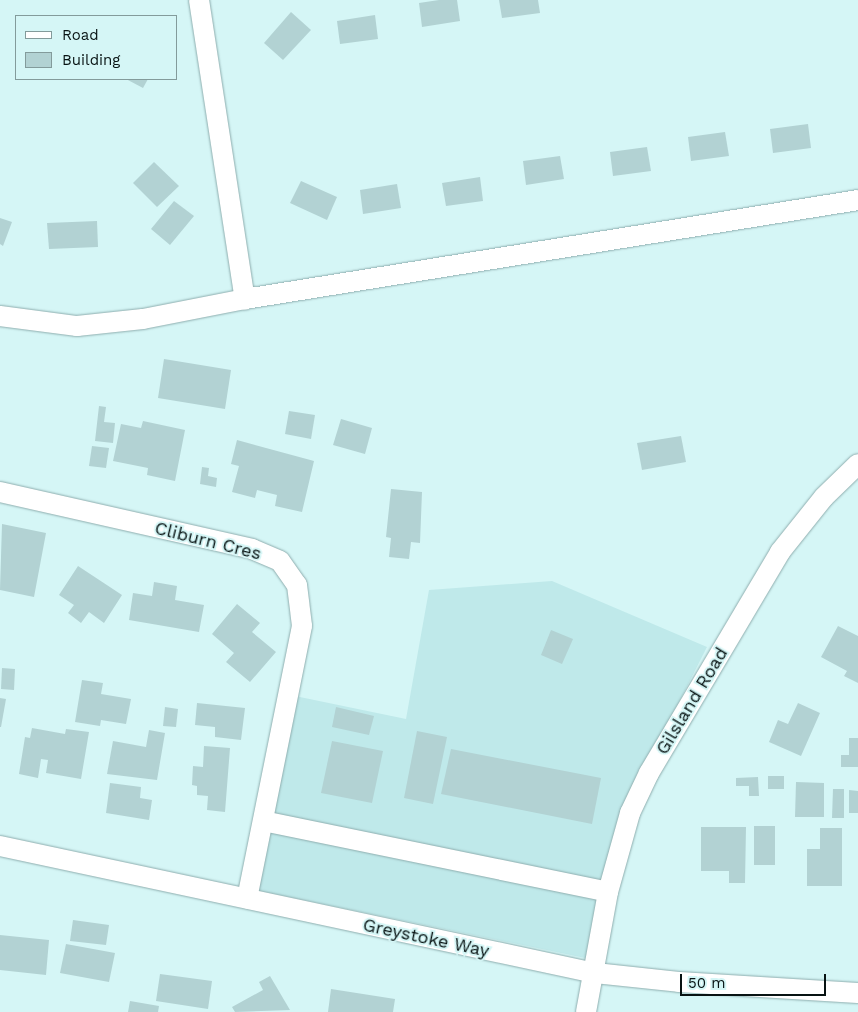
<!DOCTYPE html>
<html>
<head>
<meta charset="utf-8">
<style>
  body { margin:0 }
  #map { position:relative; width:858px; height:1012px; overflow:hidden; background:#d5f6f6; font-family:"Work Sans",sans-serif }
  div>[style] { position:absolute }
  [style*='--x'] { left:calc(var(--x)*1px); top:calc(var(--y)*1px); width:calc(var(--w)*1px); rotate:calc(var(--a)*1deg) }
  .built>* { inset:0; background:#bfe9ea }
  .building>* { inset:0; background:#b2d2d3 }
  .roads { filter:drop-shadow(0 0 1px #8eadae) drop-shadow(0 0 1px #8eadae) }
  .minor>* { height:20px; margin:-10px; padding:0 10px; transform-origin:10px; border-radius:10px; background:#fff }
  span { translate:-50% -50%; white-space:nowrap; text-align:center; line-height:1.15; -webkit-text-stroke:4px #d5f6f6; paint-order:stroke }
  .street-label { font-size:18px; color:#081313 }
  .legend { position:absolute; left:15px; top:15px; width:162px; height:65px; box-sizing:border-box; background:#d5f6f6; border:1px solid #839b9b; margin:0; padding:6px 9px; list-style:none; font-size:15px; color:#081313 }
  .legend li { display:flex; align-items:center; gap:10px; height:25px }
  .legend b { width:25px; border:1px solid #839b9b }
  .scale { position:absolute; left:680px; top:974px; width:146px; height:22px; box-sizing:border-box; border:2px solid #081313; border-top:0; padding-left:6px; font-size:15px; line-height:18px; white-space:nowrap; color:#081313; -webkit-text-stroke:4px #d5f6f6; paint-order:stroke }
</style>
</head>
<body>
<div id="map">
  <div class="built">
    <i style="clip-path:polygon(552px 581px,707px 647px,644px 771px,590px 959px,255px 890px,295px 696px,406px 719px,429px 590px)"></i>
  </div>
  <div class="building">
    <i style="clip-path:polygon(439px 0,457px 0,460px 21px,422px 27px,419px 3px)"></i>
    <i style="clip-path:polygon(499px 0,538px 0,540px 13px,502px 18px)"></i>
    <i style="clip-path:polygon(291px 12px,311px 30px,283px 60px,264px 43px)"></i>
    <i style="clip-path:polygon(375px 15px,378px 39px,340px 44px,337px 21px)"></i>
    <i style="clip-path:polygon(126px 79px,148px 79px,143px 88px)"></i>
    <i style="clip-path:polygon(808px 124px,811px 148px,773px 153px,770px 129px)"></i>
    <i style="clip-path:polygon(725px 132px,729px 156px,691px 161px,688px 137px)"></i>
    <i style="clip-path:polygon(647px 147px,651px 171px,613px 176px,610px 152px)"></i>
    <i style="clip-path:polygon(560px 156px,564px 179px,526px 185px,523px 161px)"></i>
    <i style="clip-path:polygon(154px 162px,179px 186px,157px 207px,133px 183px)"></i>
    <i style="clip-path:polygon(480px 177px,483px 201px,446px 206px,442px 183px)"></i>
    <i style="clip-path:polygon(301px 181px,337px 197px,327px 220px,290px 203px)"></i>
    <i style="clip-path:polygon(397px 184px,401px 208px,363px 214px,360px 190px)"></i>
    <i style="clip-path:polygon(174px 201px,194px 216px,170px 245px,151px 229px)"></i>
    <i style="clip-path:polygon(0 218px,12px 222px,3px 246px,0 244px)"></i>
    <i style="clip-path:polygon(97px 221px,98px 247px,49px 249px,47px 223px)"></i>
    <i style="clip-path:polygon(164px 359px,231px 370px,225px 409px,158px 398px)"></i>
    <i style="clip-path:polygon(99px 406px,106px 407px,104px 422px,115px 423px,113px 443px,95px 441px)"></i>
    <i style="clip-path:polygon(289px 411px,315px 415px,311px 439px,285px 434px)"></i>
    <i style="clip-path:polygon(341px 419px,372px 428px,365px 454px,333px 445px)"></i>
    <i style="clip-path:polygon(143px 421px,185px 430px,175px 481px,147px 475px,148px 468px,113px 461px,121px 424px,141px 428px)"></i>
    <i style="clip-path:polygon(681px 436px,686px 462px,642px 470px,637px 443px)"></i>
    <i style="clip-path:polygon(237px 440px,314px 461px,302px 512px,275px 506px,277px 495px,257px 490px,255px 498px,232px 492px,239px 466px,231px 464px)"></i>
    <i style="clip-path:polygon(92px 446px,109px 448px,106px 468px,89px 466px)"></i>
    <i style="clip-path:polygon(202px 467px,209px 468px,208px 476px,217px 478px,216px 487px,200px 484px)"></i>
    <i style="clip-path:polygon(391px 489px,422px 492px,420px 543px,411px 542px,409px 559px,389px 557px,391px 538px,386px 537px)"></i>
    <i style="clip-path:polygon(2px 524px,46px 533px,34px 597px,0 590px)"></i>
    <i style="clip-path:polygon(78px 566px,122px 595px,104px 623px,89px 612px,81px 623px,68px 613px,74px 605px,59px 595px)"></i>
    <i style="clip-path:polygon(154px 582px,177px 586px,175px 600px,204px 605px,199px 632px,129px 620px,133px 593px,152px 596px)"></i>
    <i style="clip-path:polygon(237px 604px,260px 623px,252px 632px,276px 652px,250px 682px,226px 662px,234px 653px,212px 634px)"></i>
    <i style="clip-path:polygon(838px 626px,858px 636px,858px 683px,844px 676px,847px 671px,821px 657px)"></i>
    <i style="clip-path:polygon(551px 630px,573px 639px,562px 664px,541px 655px)"></i>
    <i style="clip-path:polygon(2px 668px,15px 669px,14px 690px,1px 689px)"></i>
    <i style="clip-path:polygon(82px 680px,103px 683px,101px 694px,131px 699px,126px 724px,101px 720px,100px 726px,75px 722px)"></i>
    <i style="clip-path:polygon(0 698px,6px 699px,1px 727px,0 727px)"></i>
    <i style="clip-path:polygon(197px 703px,245px 708px,241px 740px,215px 737px,215px 727px,195px 725px)"></i>
    <i style="clip-path:polygon(798px 703px,820px 713px,801px 756px,769px 742px,778px 720px,788px 724px)"></i>
    <i style="clip-path:polygon(165px 707px,178px 709px,176px 727px,163px 726px)"></i>
    <i style="clip-path:polygon(336px 707px,374px 716px,369px 735px,332px 727px)"></i>
    <i style="clip-path:polygon(32px 728px,65px 734px,66px 729px,89px 732px,81px 779px,46px 773px,48px 760px,41px 759px,38px 778px,19px 774px,25px 737px,30px 738px)"></i>
    <i style="clip-path:polygon(149px 730px,165px 733px,157px 780px,107px 774px,113px 741px,146px 747px)"></i>
    <i style="clip-path:polygon(417px 731px,447px 737px,433px 804px,404px 798px)"></i>
    <i style="clip-path:polygon(849px 738px,858px 738px,858px 767px,841px 767px,841px 755px,849px 755px)"></i>
    <i style="clip-path:polygon(332px 741px,383px 751px,372px 803px,321px 793px)"></i>
    <i style="clip-path:polygon(204px 746px,230px 748px,225px 812px,207px 810px,208px 796px,197px 795px,197px 786px,192px 785px,193px 766px,203px 767px)"></i>
    <i style="clip-path:polygon(451px 749px,601px 778px,592px 824px,441px 794px)"></i>
    <i style="clip-path:polygon(768px 776px,784px 776px,784px 789px,768px 789px)"></i>
    <i style="clip-path:polygon(758px 777px,759px 796px,749px 796px,749px 786px,736px 786px,736px 778px)"></i>
    <i style="clip-path:polygon(796px 782px,824px 783px,824px 817px,795px 817px)"></i>
    <i style="clip-path:polygon(110px 783px,141px 787px,140px 798px,152px 800px,149px 820px,106px 813px)"></i>
    <i style="clip-path:polygon(833px 789px,844px 789px,844px 818px,832px 818px)"></i>
    <i style="clip-path:polygon(849px 790px,858px 791px,858px 813px,849px 813px)"></i>
    <i style="clip-path:polygon(754px 826px,775px 826px,775px 865px,754px 865px)"></i>
    <i style="clip-path:polygon(701px 827px,746px 827px,745px 883px,729px 883px,729px 871px,701px 871px)"></i>
    <i style="clip-path:polygon(820px 828px,842px 828px,842px 886px,807px 886px,807px 849px,820px 849px)"></i>
    <i style="clip-path:polygon(73px 920px,109px 925px,106px 945px,70px 941px)"></i>
    <i style="clip-path:polygon(0 935px,49px 940px,46px 975px,0 970px)"></i>
    <i style="clip-path:polygon(66px 944px,115px 953px,109px 982px,60px 973px)"></i>
    <i style="clip-path:polygon(160px 974px,212px 981px,208px 1009px,156px 1001px)"></i>
    <i style="clip-path:polygon(270px 976px,290px 1010px,235px 1012px,232px 1007px,263px 990px,259px 982px)"></i>
    <i style="clip-path:polygon(331px 989px,395px 999px,393px 1012px,328px 1012px)"></i>
    <i style="clip-path:polygon(130px 1001px,159px 1006px,158px 1012px,128px 1012px)"></i>
  </div>
  <div class="roads">
    <div class="minor">
      <i style="--x:199;--y:0;--w:303;--a:81.3"></i>
      <i style="--x:0;--y:316;--w:78;--a:7.4"></i>
      <i style="--x:77;--y:326;--w:66;--a:-6.1"></i>
      <i style="--x:143;--y:319;--w:104;--a:-11.1"></i>
      <i style="--x:245;--y:299;--w:621;--a:-9.17"></i>
      <i style="--x:0;--y:492;--w:258;--a:12.7"></i>
      <i style="--x:252;--y:549;--w:30;--a:23"></i>
      <i style="--x:280;--y:561;--w:29;--a:55"></i>
      <i style="--x:297;--y:585;--w:41;--a:83"></i>
      <i style="--x:302;--y:626;--w:278;--a:101.4"></i>
      <i style="--x:263;--y:821;--w:352;--a:11.6"></i>
      <i style="--x:0;--y:846;--w:608;--a:12.05"></i>
      <i style="--x:595;--y:973;--w:84;--a:6.1"></i>
      <i style="--x:679;--y:982;--w:179;--a:3.5"></i>
      <i style="--x:586;--y:1012;--w:122;--a:-79.6"></i>
      <i style="--x:608;--y:892;--w:82;--a:-74.4"></i>
      <i style="--x:630;--y:813;--w:44;--a:-64.6"></i>
      <i style="--x:649;--y:773;--w:257;--a:-59.3"></i>
      <i style="--x:780;--y:552;--w:70;--a:-51.3"></i>
      <i style="--x:824;--y:497;--w:47;--a:-44.1"></i>
    </div>
  </div>
  <div class="street-label">
    <span style="left:208px;top:541px;rotate:14deg">Cliburn Cres</span>
    <span style="left:692px;top:701px;rotate:-59deg">Gilsland Road</span>
    <span style="left:426px;top:938px;rotate:12deg">Greystoke Way</span>
  </div>
  <ul class="legend">
  <li><b style="height:6px;background:#fff"></b>Road</li>
  <li><b style="height:14px;background:#b2d2d3"></b>Building</li>
  </ul>
  <div class="scale">50 m</div>
</div>
</body>
</html>
